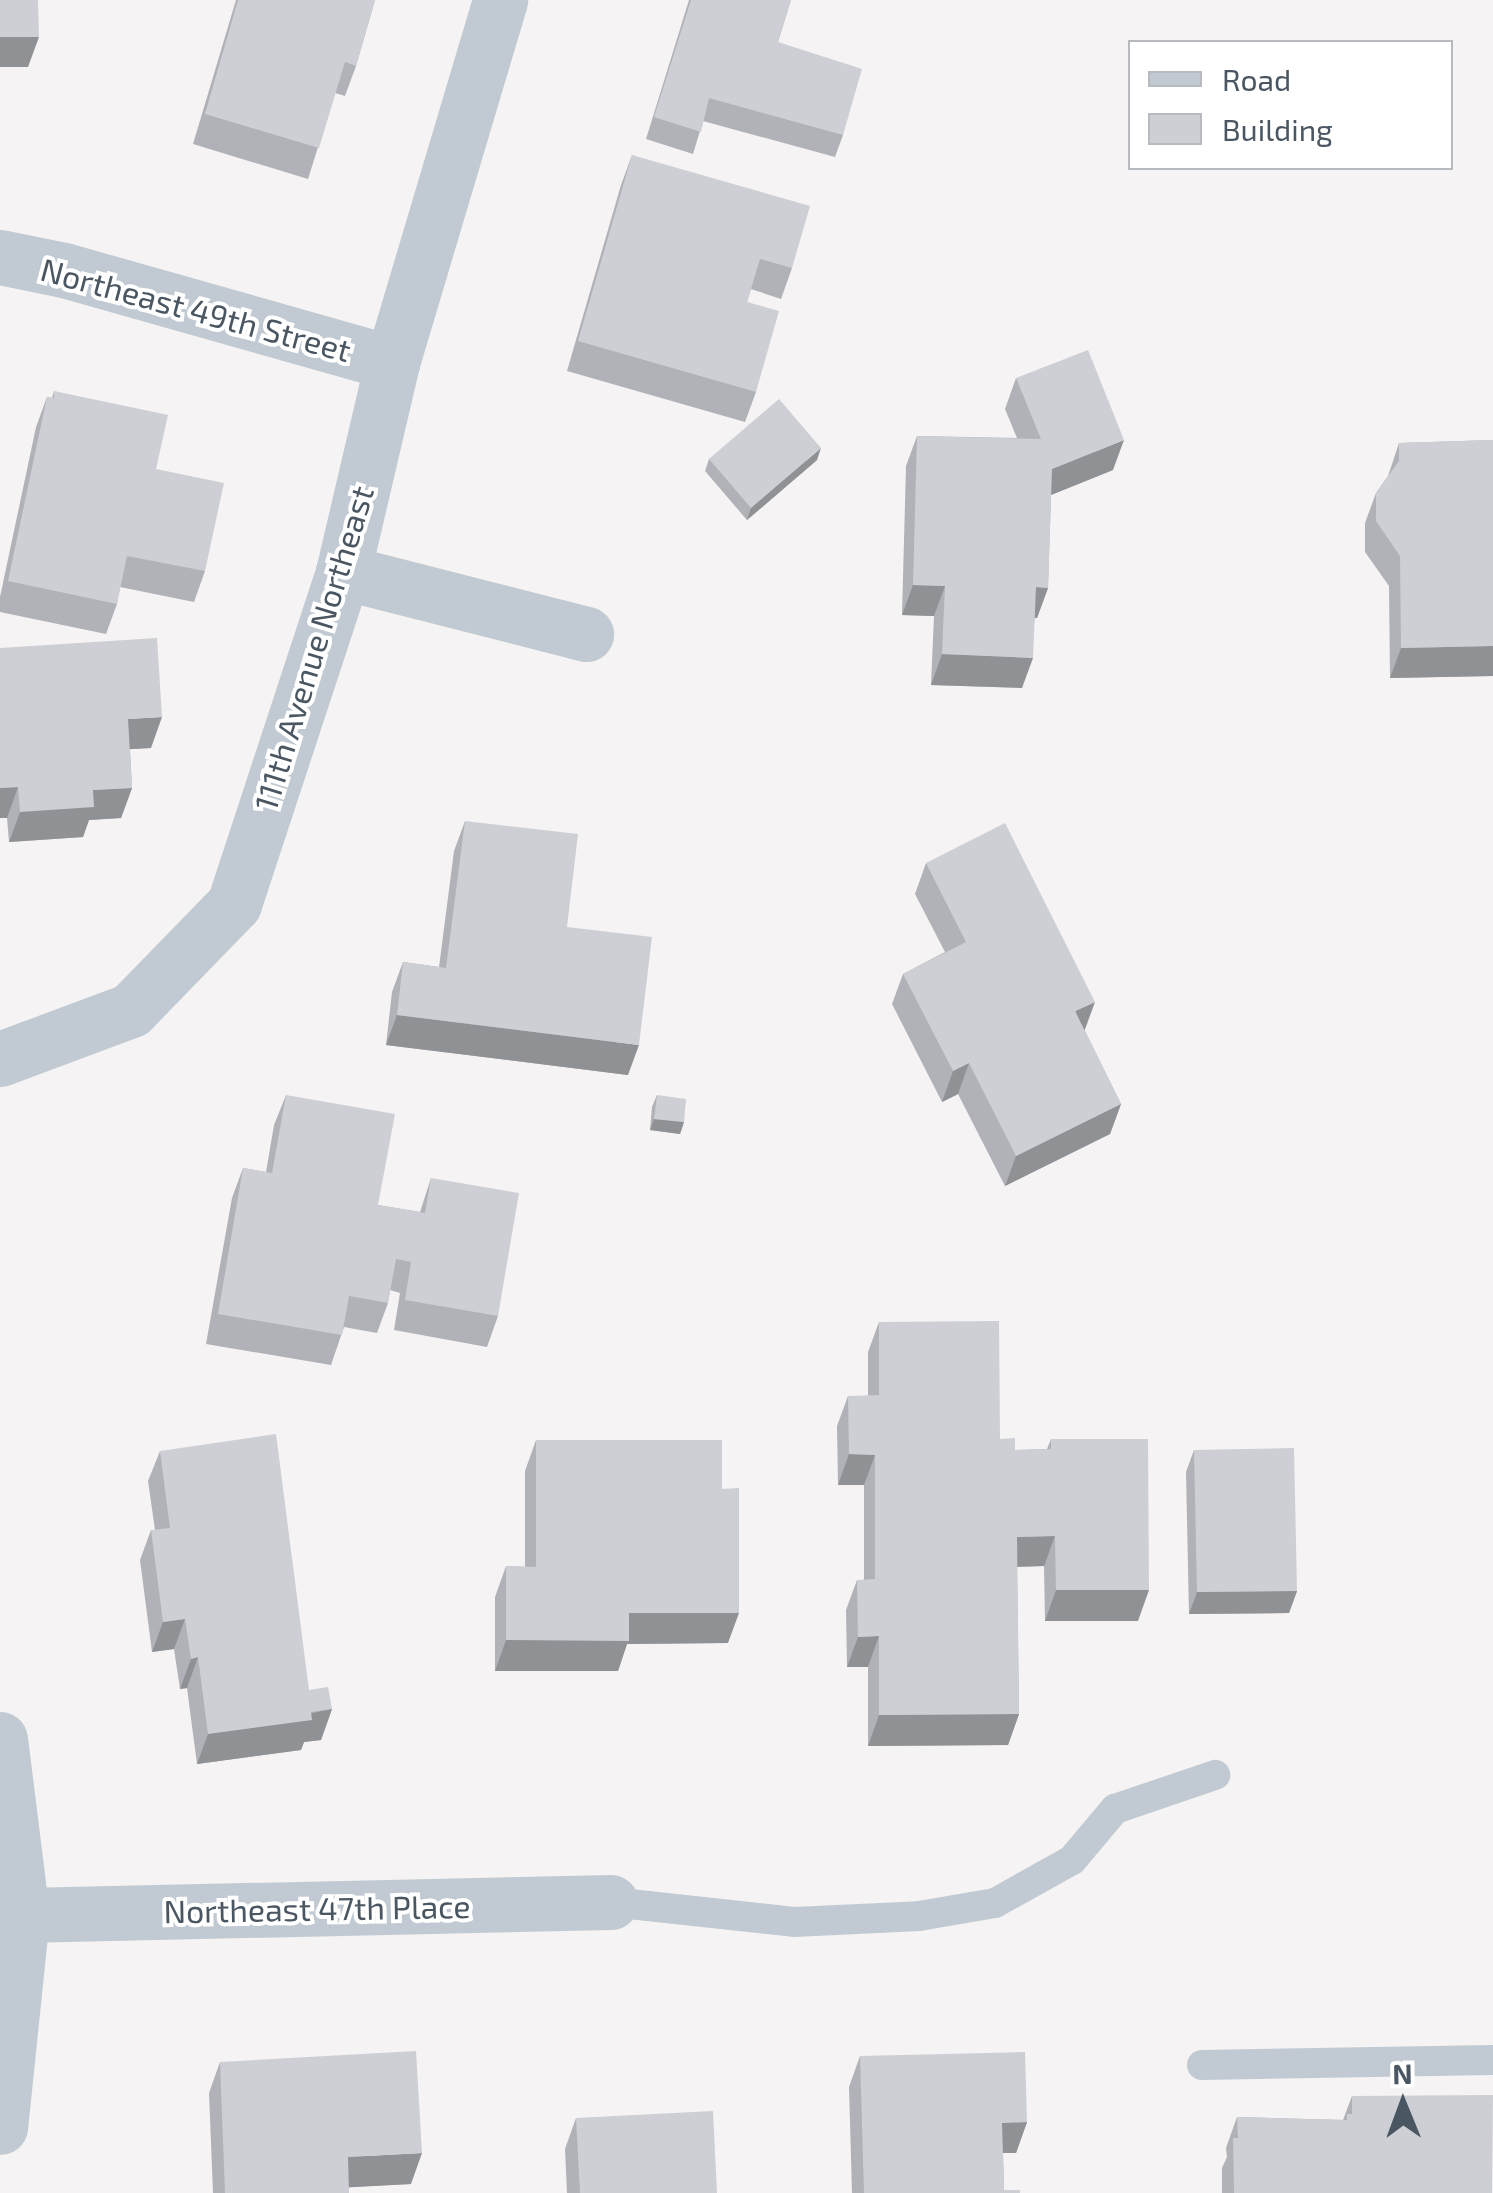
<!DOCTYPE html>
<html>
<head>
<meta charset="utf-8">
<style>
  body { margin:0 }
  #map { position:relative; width:1493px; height:2193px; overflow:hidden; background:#f5f3f3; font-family:"Exo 2",sans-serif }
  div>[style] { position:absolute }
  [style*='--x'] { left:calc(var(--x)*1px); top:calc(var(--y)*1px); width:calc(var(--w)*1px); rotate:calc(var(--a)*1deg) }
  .service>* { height:30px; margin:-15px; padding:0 15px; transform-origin:15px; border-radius:15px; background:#c1cad2 }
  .minor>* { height:55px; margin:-27.5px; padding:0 27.5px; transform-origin:27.5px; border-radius:27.5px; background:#c1cad2 }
  .wall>* { inset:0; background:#b0b2b7 }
  .shaded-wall>* { inset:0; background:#909195 }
  .building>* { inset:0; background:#cdcfd5 }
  span { translate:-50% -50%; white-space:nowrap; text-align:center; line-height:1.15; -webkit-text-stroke:8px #fff; paint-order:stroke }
  .street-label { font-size:32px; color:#4a5661 }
  .legend { position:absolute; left:1128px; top:40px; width:325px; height:130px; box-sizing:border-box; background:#fff; border:2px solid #b7bbc0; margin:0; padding:12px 18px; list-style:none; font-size:30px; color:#4a5661 }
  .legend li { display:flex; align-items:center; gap:20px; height:50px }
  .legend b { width:50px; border:2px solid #b7bbc0 }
  .north { position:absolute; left:1353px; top:2053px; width:100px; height:100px; -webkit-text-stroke:8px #fff; paint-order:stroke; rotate:359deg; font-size:28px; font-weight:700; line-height:40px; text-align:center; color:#4a5661 }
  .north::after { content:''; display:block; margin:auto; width:35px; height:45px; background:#4a5661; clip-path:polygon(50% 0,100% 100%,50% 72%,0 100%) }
</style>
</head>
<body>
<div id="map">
  <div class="service">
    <i style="--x:611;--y:1902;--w:184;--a:6.2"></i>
    <i style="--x:794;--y:1922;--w:125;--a:-2.7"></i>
    <i style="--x:919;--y:1916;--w:77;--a:-9.7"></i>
    <i style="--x:995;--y:1903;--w:88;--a:-29.2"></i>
    <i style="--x:1072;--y:1860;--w:67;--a:-49.9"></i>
    <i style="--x:1115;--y:1809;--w:106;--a:-18.8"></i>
    <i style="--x:1202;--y:2065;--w:291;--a:-1"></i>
  </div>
  <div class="minor">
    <i style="--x:0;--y:257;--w:65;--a:11.5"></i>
    <i style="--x:64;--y:270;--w:341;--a:15.8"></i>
    <i style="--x:343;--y:572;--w:251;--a:14.3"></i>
    <i style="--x:0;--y:1059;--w:140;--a:-20.5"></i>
    <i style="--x:131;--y:1010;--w:148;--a:-45.8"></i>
    <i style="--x:234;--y:904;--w:349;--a:-71.8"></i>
    <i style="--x:343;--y:572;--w:215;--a:-76.8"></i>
    <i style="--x:392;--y:363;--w:379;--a:-73.4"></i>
    <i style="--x:0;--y:1739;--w:177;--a:82.9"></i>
    <i style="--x:22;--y:1915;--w:213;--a:95.9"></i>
    <i style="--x:22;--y:1915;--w:589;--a:-1.26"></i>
  </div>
  <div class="wall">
    <i style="clip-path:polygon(236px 0,375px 0,356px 66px,345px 96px,335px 93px,308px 179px,193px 144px)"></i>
    <i style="clip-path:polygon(689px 0,791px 0,778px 42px,843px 135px,835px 157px,703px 121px,693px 154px,646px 139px)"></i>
    <i style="clip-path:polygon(632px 155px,792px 268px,781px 299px,751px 289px,747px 302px,756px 392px,745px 422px,567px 371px,621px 185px)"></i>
    <i style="clip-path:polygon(1016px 378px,1113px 470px,1051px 495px,1048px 588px,1037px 618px,1035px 618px,1022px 688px,931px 685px,934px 616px,902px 615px,906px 466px,917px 436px,1017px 438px,1005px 409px)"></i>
    <i style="clip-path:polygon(54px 391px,156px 469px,205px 571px,194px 602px,120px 587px,117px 604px,106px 634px,0 612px,0 597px,36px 427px,47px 397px,52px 398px)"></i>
    <i style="clip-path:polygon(1493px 440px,1493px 676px,1390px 678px,1389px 586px,1365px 552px,1365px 523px,1376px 493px,1388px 476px,1399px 443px)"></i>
    <i style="clip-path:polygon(709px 459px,817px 460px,747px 520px,705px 471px)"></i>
    <i style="clip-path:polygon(0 648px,151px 748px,130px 749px,132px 788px,121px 818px,89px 820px,83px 837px,9px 842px,7px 818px,0 818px)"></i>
    <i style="clip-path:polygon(465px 821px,567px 927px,628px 1075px,386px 1045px,392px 992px,403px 962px,439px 967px,454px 851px)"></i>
    <i style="clip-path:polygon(926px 863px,1085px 1031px,1121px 1104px,1110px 1134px,1005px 1186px,958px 1094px,942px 1102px,892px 1004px,903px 974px,945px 952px,915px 894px)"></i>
    <i style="clip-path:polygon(286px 1095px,378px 1205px,420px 1212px,431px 1178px,498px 1316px,487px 1347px,394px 1330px,400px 1293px,390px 1290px,388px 1303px,377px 1333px,344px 1327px,331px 1365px,206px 1344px,232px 1198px,243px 1168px,266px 1172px,274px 1125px)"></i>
    <i style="clip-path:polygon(657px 1095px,684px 1122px,680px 1134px,650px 1130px,652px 1107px)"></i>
    <i style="clip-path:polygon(879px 1322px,1000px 1439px,1015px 1450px,1047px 1449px,1051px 1439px,1138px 1621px,1045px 1621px,1044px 1566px,1017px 1567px,1019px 1714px,1008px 1745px,868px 1746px,868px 1667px,847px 1667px,846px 1610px,857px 1580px,864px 1580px,864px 1485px,838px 1485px,837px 1426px,848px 1396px,868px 1396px,868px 1352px)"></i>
    <i style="clip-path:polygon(536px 1440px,722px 1489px,728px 1643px,627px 1644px,618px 1671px,495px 1671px,495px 1597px,506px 1566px,525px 1567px,525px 1471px)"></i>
    <i style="clip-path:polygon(1194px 1450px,1297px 1591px,1289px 1613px,1189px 1614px,1186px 1472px)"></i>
    <i style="clip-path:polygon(160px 1451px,309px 1690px,332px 1709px,321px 1740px,304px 1742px,301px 1750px,197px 1764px,187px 1688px,180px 1689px,174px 1649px,152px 1652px,140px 1560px,151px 1530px,155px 1530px,148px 1481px)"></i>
    <i style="clip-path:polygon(860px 2056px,1027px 2122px,1016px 2153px,1003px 2153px,1004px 2190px,1020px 2193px,852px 2193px,849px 2087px)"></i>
    <i style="clip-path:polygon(220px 2062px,411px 2184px,349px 2187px,349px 2193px,213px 2193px,209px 2093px)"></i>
    <i style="clip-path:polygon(1352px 2096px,1492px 2193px,1222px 2193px,1222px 2168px,1227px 2157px,1226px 2148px,1237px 2117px,1343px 2120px)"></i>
    <i style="clip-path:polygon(576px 2118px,717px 2193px,567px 2193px,565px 2149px)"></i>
  </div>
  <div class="shaded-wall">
    <i style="clip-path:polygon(0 37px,39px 37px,28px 67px,0 67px)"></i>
    <i style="clip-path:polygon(1124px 440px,1113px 470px,1041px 499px,1052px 469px)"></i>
    <i style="clip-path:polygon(821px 448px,817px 460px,747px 520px,751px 508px)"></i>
    <i style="clip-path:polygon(913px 585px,945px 586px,934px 616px,902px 615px)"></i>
    <i style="clip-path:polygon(1036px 587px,1048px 588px,1037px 618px,1025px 617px)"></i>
    <i style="clip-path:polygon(1493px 646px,1493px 676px,1390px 678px,1401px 648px)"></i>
    <i style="clip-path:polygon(942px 654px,1033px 658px,1022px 688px,931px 685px)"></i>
    <i style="clip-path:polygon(162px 717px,151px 748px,116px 750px,128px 719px)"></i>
    <i style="clip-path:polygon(18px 787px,7px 818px,0 818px,0 788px)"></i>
    <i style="clip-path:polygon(132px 788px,121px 818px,89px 820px,83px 837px,9px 842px,20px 812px,93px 790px)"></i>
    <i style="clip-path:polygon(1095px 1002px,1084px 1032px,1075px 1011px)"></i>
    <i style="clip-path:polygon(397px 1015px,639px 1045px,628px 1075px,386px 1045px)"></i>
    <i style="clip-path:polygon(969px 1063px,958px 1094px,942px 1102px,953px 1071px)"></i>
    <i style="clip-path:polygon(1121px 1104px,1110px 1134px,1005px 1186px,1016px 1156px)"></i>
    <i style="clip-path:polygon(654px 1119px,684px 1122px,680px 1134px,650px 1130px)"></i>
    <i style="clip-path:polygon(849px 1454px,875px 1455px,864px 1485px,838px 1485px)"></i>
    <i style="clip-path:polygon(1055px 1536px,1044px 1566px,1006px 1567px,1017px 1537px)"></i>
    <i style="clip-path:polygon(1056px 1590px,1149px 1590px,1138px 1621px,1045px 1621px)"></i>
    <i style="clip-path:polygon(1297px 1591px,1289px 1613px,1189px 1614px,1197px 1592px)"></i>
    <i style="clip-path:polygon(629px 1613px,739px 1613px,728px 1643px,627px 1644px,618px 1671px,495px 1671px,506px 1640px)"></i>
    <i style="clip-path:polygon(185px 1619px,174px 1649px,152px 1652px,163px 1622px)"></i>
    <i style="clip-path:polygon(879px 1636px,868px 1667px,847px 1667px,858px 1637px)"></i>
    <i style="clip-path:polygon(198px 1657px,187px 1688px,180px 1689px,191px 1659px)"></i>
    <i style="clip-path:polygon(332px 1709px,321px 1740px,304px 1742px,301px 1750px,197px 1764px,208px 1734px)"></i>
    <i style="clip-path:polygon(1019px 1714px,1008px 1745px,868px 1746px,879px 1715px)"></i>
    <i style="clip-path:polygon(1027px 2122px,1016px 2153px,991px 2153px,1002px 2123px)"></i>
    <i style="clip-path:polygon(422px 2153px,411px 2184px,337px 2188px,348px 2157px)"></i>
  </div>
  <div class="building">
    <i style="clip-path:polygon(0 0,38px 0,39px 37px,0 37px)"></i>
    <i style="clip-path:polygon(238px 0,375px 0,356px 66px,345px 62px,319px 148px,205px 114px)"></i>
    <i style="clip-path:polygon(691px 0,791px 0,778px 42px,862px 69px,843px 135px,709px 98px,701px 132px,654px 117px)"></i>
    <i style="clip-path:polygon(632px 155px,810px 206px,792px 268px,760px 259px,747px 302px,779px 311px,756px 392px,578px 341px)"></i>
    <i style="clip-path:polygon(1088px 350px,1124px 440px,1052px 469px,1048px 588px,1036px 587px,1033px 658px,942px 654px,945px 586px,913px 585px,917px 436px,1041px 439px,1016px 378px)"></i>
    <i style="clip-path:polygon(54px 391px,168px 415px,156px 469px,224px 483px,205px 571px,127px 556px,117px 604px,8px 581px,47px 397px,54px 398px)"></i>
    <i style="clip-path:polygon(779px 399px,821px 448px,751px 508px,709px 459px)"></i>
    <i style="clip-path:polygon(1493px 440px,1493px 646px,1401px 648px,1400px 556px,1376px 521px,1376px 493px,1399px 461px,1399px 443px)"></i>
    <i style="clip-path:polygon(157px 638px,162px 717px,128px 719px,132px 788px,93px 790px,94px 807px,20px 812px,18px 787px,0 788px,0 648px)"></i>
    <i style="clip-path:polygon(465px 821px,578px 834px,567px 927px,652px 937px,639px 1045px,397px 1015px,403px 962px,446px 968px)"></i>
    <i style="clip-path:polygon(1005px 823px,1095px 1002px,1075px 1011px,1121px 1104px,1016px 1156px,969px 1063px,953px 1071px,903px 974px,966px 942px,926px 863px)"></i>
    <i style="clip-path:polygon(286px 1095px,395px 1114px,378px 1205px,425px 1213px,431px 1178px,519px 1193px,498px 1316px,405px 1300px,411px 1262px,396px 1259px,388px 1303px,349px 1296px,342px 1335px,218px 1314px,243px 1168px,272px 1173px)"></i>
    <i style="clip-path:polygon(657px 1095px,686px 1099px,684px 1122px,654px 1119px)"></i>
    <i style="clip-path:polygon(999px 1321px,1000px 1439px,1015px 1438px,1015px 1450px,1051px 1449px,1051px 1439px,1148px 1439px,1149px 1590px,1056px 1590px,1055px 1536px,1017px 1537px,1019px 1714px,879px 1715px,879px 1636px,858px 1637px,857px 1580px,875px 1579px,875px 1455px,849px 1454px,848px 1396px,879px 1395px,879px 1322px)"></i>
    <i style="clip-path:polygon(276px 1434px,309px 1690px,328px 1687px,332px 1709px,311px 1712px,312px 1720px,208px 1734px,198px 1657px,191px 1659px,185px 1619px,163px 1622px,151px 1530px,170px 1528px,160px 1451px)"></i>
    <i style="clip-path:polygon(536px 1440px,722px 1440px,722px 1489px,739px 1488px,739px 1613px,629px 1613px,629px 1641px,506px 1640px,506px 1566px,536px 1567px)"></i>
    <i style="clip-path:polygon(1294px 1448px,1297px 1591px,1197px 1592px,1194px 1450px)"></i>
    <i style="clip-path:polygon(416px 2051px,422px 2153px,348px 2157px,349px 2193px,225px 2193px,220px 2062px)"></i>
    <i style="clip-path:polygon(1025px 2052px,1027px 2122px,1002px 2123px,1004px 2190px,1020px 2190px,1020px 2193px,864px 2193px,860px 2056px)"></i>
    <i style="clip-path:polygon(1493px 2095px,1492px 2193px,1234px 2193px,1233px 2138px,1238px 2138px,1237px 2117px,1347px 2120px,1347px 2114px,1352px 2114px,1352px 2096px)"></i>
    <i style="clip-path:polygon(713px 2111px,717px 2193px,580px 2193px,576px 2118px)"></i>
  </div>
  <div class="street-label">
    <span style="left:196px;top:309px;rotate:15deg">Northeast 49th Street</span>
    <span style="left:313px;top:648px;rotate:-73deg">111th Avenue Northeast</span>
    <span style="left:317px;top:1908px;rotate:-1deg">Northeast 47th Place</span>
  </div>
  <ul class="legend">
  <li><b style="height:12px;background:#c1cad2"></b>Road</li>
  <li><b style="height:28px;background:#cdcfd5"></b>Building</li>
  </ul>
  <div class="north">N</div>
</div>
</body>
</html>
